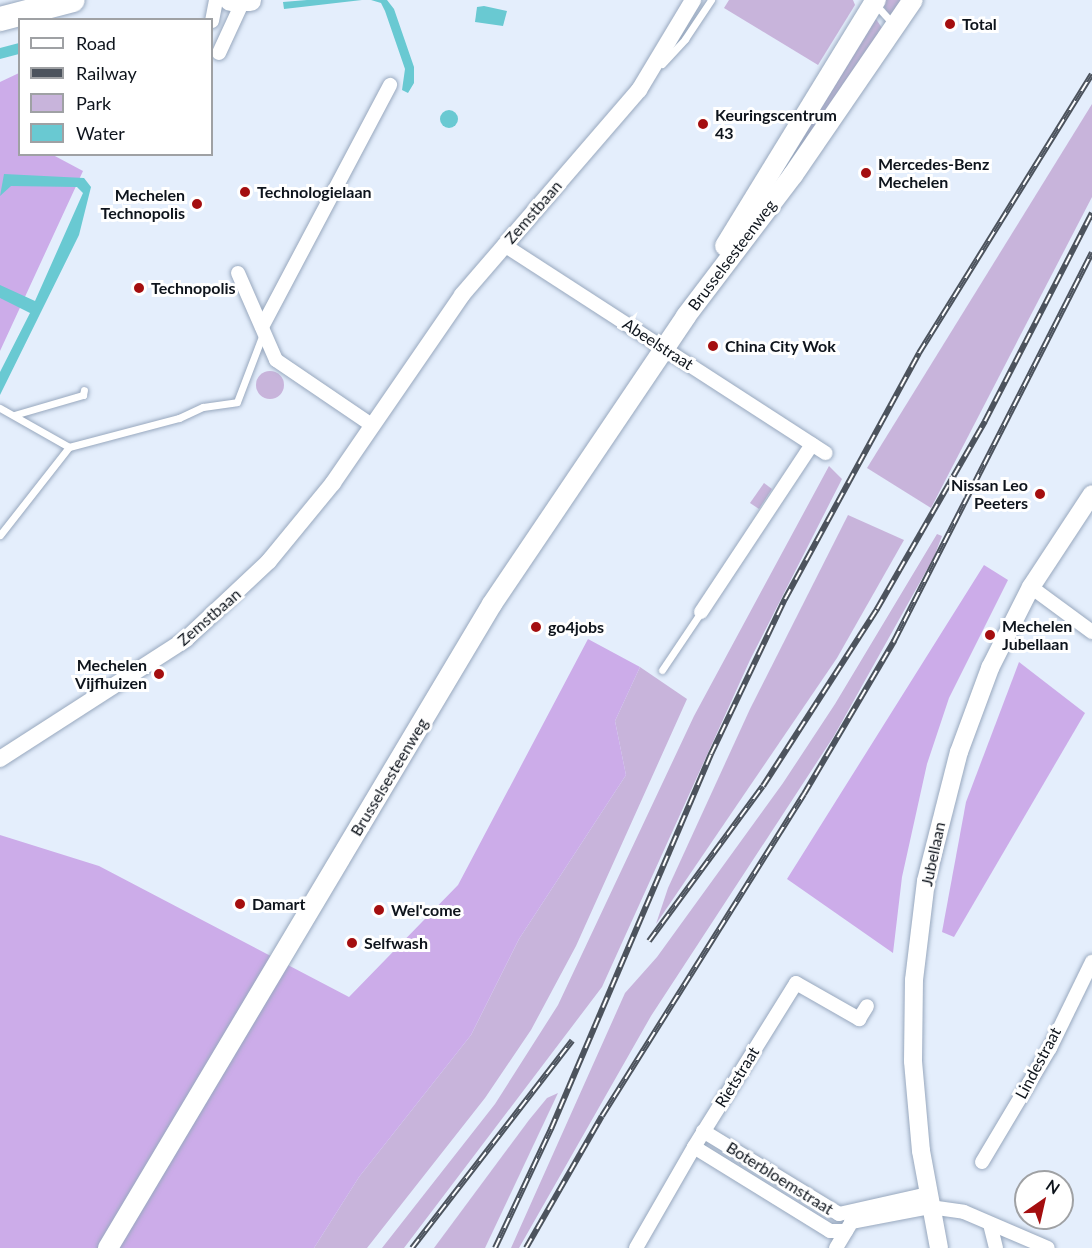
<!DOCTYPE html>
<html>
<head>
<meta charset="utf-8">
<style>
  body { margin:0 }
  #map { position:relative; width:1092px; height:1248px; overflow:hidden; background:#e4eefc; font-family:Lato,sans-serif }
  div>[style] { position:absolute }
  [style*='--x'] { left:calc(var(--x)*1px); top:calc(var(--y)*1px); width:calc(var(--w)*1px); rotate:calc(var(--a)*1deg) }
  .green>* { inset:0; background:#c8b4db }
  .round { border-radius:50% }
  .forest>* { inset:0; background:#ccace9 }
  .water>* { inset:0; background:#69c9d2 }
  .roads { filter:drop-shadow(0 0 2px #98a8be) drop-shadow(0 0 2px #98a8be) }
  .service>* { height:7px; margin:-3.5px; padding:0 3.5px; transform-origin:3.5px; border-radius:3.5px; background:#fff }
  .minor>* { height:14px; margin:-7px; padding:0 7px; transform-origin:7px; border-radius:7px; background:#fff }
  .tertiary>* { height:16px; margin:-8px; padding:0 8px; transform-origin:8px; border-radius:8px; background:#fff }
  .secondary>* { height:18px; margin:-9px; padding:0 9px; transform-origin:9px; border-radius:9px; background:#fff }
  .primary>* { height:20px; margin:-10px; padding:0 10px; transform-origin:10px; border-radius:10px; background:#fff }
  .trunk>* { height:21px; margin:-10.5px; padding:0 10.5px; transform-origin:10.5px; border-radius:10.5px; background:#fff }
  .motorway>* { height:24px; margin:-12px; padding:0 12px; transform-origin:12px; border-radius:12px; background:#fff }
  .rail>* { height:6px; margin-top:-3px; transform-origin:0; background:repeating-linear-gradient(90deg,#fff 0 11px,#4c535d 0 22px); box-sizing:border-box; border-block:2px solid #4c535d }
  .dots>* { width:16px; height:16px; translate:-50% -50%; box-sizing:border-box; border:3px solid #fff; border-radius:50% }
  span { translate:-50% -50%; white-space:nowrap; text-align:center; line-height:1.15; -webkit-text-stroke:6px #fff; paint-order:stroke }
  .poi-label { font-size:16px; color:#0e141c; font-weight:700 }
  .left { translate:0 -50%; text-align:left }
  .right { translate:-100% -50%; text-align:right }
  .street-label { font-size:16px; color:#0e141c }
  .legend { position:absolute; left:18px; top:18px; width:195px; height:138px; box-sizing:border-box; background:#fff; border:2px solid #9fa1a4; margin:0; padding:8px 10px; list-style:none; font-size:18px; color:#0e141c }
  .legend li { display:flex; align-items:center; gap:12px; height:30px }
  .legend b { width:30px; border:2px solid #9fa1a4 }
  .north { position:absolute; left:1014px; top:1170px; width:60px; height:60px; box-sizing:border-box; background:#fff; border:2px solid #9fa1a4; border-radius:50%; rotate:34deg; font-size:16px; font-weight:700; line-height:24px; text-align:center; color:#0e141c }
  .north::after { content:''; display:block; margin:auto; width:21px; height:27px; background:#a40e0f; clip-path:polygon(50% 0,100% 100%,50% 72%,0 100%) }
</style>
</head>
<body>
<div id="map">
  <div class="green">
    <i style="clip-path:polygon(729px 0,853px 0,855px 5px,818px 65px,724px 8px)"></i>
    <i style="clip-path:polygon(885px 0,904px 0,890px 17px,884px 7px)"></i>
    <i style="clip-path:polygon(874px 16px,884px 31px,780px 179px,775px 179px)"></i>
    <i style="clip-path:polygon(1092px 104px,1092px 197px,931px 508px,867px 468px)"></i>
    <i class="round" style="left:256px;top:371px;width:28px;height:28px"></i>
    <i style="clip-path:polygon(829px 466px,842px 479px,750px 660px,602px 987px,404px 1248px,382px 1248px,495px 1104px,558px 1005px,694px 716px)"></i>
    <i style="clip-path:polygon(764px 483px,772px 489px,759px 509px,750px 503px)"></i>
    <i style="clip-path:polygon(848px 515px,904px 540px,837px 658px,656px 924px,668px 888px,750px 709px)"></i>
    <i style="clip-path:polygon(937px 534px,942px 536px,934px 557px,834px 736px,651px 1016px,519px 1248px,511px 1248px,625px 993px,657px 957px,783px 783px,835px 704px)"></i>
    <i style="clip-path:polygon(640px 667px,687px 699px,576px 946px,531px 1030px,485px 1098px,367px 1248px,314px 1248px,359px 1177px,471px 1035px,519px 939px,626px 775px,615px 721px)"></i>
    <i style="clip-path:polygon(558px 1093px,485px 1248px,434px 1248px,529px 1120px,547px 1098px)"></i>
  </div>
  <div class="forest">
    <i style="clip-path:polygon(19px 73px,20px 154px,53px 155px,83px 171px,0 351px,0 82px)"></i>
    <i style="clip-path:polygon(984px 565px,1008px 580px,949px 698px,927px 764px,902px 877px,893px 953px,787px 879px)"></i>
    <i style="clip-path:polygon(588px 639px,640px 667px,615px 721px,626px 775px,519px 939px,471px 1035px,359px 1177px,314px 1248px,0 1248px,0 835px,99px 866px,349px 997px,458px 885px)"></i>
    <i style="clip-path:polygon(1019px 662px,1085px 713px,954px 937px,942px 932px,966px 802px)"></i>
  </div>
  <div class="water">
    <i style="clip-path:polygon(307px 0,362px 0,284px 9px,283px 2px)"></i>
    <i style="clip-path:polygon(371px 0,387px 0,394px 9px,414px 67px,414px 83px,408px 93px,402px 90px,405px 69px,385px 11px,381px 3px)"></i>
    <i style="clip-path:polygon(484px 6px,507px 11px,503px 26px,475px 22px,477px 7px)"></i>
    <i style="clip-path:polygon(19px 43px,19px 54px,0 59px,0 48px)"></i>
    <i class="round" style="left:440px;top:110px;width:18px;height:18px"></i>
    <i style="clip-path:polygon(4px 174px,84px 178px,91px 187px,79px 235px,0 395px,0 372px,30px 313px,0 298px,0 285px,35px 301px,83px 193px,77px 187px,11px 186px,0 196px)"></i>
  </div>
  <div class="roads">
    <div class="service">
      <i style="--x:876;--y:5;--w:27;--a:48"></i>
      <i style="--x:662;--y:64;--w:34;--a:-47"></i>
      <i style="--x:685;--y:39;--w:47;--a:-56.3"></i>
      <i style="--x:0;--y:408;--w:79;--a:29.5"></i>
      <i style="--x:14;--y:415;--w:72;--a:-16.2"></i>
      <i style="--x:83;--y:395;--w:5;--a:-79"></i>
      <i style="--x:0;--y:535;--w:112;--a:-51.9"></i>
      <i style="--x:69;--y:447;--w:114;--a:-14.8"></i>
      <i style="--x:179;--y:418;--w:26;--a:-25"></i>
      <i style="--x:203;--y:407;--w:34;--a:-8"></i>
      <i style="--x:237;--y:402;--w:73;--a:-69.1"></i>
      <i style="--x:662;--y:670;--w:70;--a:-56.1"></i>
    </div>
    <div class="minor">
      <i style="--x:212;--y:21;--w:21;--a:-79"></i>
      <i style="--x:219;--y:53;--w:57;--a:-65.2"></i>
      <i style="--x:504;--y:245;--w:383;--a:32.9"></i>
      <i style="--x:238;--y:273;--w:95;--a:66.4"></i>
      <i style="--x:276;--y:360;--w:117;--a:34.2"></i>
      <i style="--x:262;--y:327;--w:274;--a:-62.1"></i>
      <i style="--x:1031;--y:587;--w:76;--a:36.4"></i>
      <i style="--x:701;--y:612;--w:201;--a:-56.5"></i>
      <i style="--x:703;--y:1131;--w:159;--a:31.4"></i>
      <i style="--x:839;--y:1214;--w:91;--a:-12.7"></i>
      <i style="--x:694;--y:1147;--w:160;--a:31.7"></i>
      <i style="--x:830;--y:1231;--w:16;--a:0"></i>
      <i style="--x:982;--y:1162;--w:133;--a:-59.2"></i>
      <i style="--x:1050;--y:1048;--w:96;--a:-64"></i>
      <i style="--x:851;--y:1222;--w:80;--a:-10.8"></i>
      <i style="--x:930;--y:1207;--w:34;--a:8"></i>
      <i style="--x:964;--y:1212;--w:91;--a:23.2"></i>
      <i style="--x:990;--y:1224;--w:25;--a:76"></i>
      <i style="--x:636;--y:1248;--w:116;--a:-60.1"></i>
      <i style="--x:694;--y:1147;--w:193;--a:-58.1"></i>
      <i style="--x:796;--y:983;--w:73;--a:29.7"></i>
      <i style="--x:859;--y:1019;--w:15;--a:-58"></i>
      <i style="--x:836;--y:1248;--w:26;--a:-59"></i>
    </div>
    <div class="tertiary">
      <i style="--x:0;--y:759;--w:221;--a:-32.8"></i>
      <i style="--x:186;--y:639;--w:114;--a:-43.2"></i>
      <i style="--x:269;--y:561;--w:101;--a:-50.6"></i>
      <i style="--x:333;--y:483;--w:228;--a:-55.5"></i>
      <i style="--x:462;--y:295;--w:271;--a:-49.2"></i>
      <i style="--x:639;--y:90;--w:105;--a:-59"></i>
    </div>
    <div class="secondary">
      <i style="--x:939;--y:1248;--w:99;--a:-100.5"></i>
      <i style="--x:921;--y:1151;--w:90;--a:-95.1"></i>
      <i style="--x:913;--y:1061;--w:81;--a:-89.3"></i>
      <i style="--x:914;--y:980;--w:100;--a:-83.1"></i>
      <i style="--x:926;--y:881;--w:133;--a:-75.7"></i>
      <i style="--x:959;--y:752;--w:90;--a:-69.7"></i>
      <i style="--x:990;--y:668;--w:91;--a:-63.2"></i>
      <i style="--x:1031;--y:587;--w:111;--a:-56.7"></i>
    </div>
    <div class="primary">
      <i style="--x:725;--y:246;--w:289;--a:-58.5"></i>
      <i style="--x:108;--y:1248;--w:750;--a:-59.19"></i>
      <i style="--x:492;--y:604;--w:347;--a:-56"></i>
      <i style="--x:686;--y:316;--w:177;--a:-52.8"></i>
      <i style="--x:793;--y:175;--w:212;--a:-55.6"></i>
    </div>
    <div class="trunk">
      <i style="--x:230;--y:0;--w:20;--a:0"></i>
    </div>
    <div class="motorway">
      <i style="--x:0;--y:19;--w:75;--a:-14.6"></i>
    </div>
  </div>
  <div class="rail">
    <i style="--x:649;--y:941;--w:192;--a:-53.7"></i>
    <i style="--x:763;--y:786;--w:211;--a:-57.2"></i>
    <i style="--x:877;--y:609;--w:217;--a:-60.1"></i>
    <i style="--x:985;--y:421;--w:234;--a:-62.8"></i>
    <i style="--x:412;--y:1248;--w:262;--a:-52.3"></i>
    <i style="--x:495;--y:1248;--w:132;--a:-64.8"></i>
    <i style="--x:551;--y:1129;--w:408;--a:-66.9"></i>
    <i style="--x:711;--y:754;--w:172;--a:-64.5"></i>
    <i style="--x:785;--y:599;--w:280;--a:-61.4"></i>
    <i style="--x:919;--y:353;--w:328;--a:-58.2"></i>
    <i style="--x:526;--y:1248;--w:152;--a:-60.1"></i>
    <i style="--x:602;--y:1116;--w:380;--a:-57.9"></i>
    <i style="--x:804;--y:794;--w:178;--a:-59.5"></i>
    <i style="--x:894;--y:641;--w:436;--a:-63"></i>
  </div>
  <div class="dots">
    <i style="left:950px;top:24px;background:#a40e0f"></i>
    <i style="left:703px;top:124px;background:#a40e0f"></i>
    <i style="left:866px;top:173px;background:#a40e0f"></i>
    <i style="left:245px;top:192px;background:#a40e0f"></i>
    <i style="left:197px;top:204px;background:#a40e0f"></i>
    <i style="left:139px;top:288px;background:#a40e0f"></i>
    <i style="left:713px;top:346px;background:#a40e0f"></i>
    <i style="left:1040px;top:494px;background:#a40e0f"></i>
    <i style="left:536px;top:627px;background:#a40e0f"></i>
    <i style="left:990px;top:635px;background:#a40e0f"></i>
    <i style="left:159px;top:674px;background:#a40e0f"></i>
    <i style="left:240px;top:904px;background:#a40e0f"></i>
    <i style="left:379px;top:910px;background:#a40e0f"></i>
    <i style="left:352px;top:943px;background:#a40e0f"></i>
  </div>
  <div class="poi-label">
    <span class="left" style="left:962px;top:24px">Total</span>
    <span class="left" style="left:715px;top:124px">Keuringscentrum<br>43</span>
    <span class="left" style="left:878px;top:173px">Mercedes-Benz<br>Mechelen</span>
    <span class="left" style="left:257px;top:192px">Technologielaan</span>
    <span class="right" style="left:185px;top:204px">Mechelen<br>Technopolis</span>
    <span class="left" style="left:151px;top:288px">Technopolis</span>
    <span class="left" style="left:725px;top:346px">China City Wok</span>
    <span class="right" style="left:1028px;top:494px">Nissan Leo<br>Peeters</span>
    <span class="left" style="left:1002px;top:635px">Mechelen<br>Jubellaan</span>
    <span class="left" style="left:548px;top:627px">go4jobs</span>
    <span class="right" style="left:147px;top:674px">Mechelen<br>Vijfhuizen</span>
    <span class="left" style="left:252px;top:904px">Damart</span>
    <span class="left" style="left:391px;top:910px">Wel'come</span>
    <span class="left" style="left:364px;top:943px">Selfwash</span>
  </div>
  <div class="street-label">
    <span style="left:533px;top:212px;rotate:-49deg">Zemstbaan</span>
    <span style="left:732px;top:255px;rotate:-53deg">Brusselsesteenweg</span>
    <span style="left:658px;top:344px;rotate:33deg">Abeelstraat</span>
    <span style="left:209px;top:617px;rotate:-41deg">Zemstbaan</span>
    <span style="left:389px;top:777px;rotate:-59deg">Brusselsesteenweg</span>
    <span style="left:933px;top:854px;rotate:-78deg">Jubellaan</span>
    <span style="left:1038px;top:1063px;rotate:-62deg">Lindestraat</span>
    <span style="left:737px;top:1077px;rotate:-58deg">Rietstraat</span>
    <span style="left:780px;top:1178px;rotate:32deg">Boterbloemstraat</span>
  </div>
  <ul class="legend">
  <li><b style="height:8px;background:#fff"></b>Road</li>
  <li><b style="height:8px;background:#4c535d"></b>Railway</li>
  <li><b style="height:16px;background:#c8b4db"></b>Park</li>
  <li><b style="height:16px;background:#69c9d2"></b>Water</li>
  </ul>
  <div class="north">N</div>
</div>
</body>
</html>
